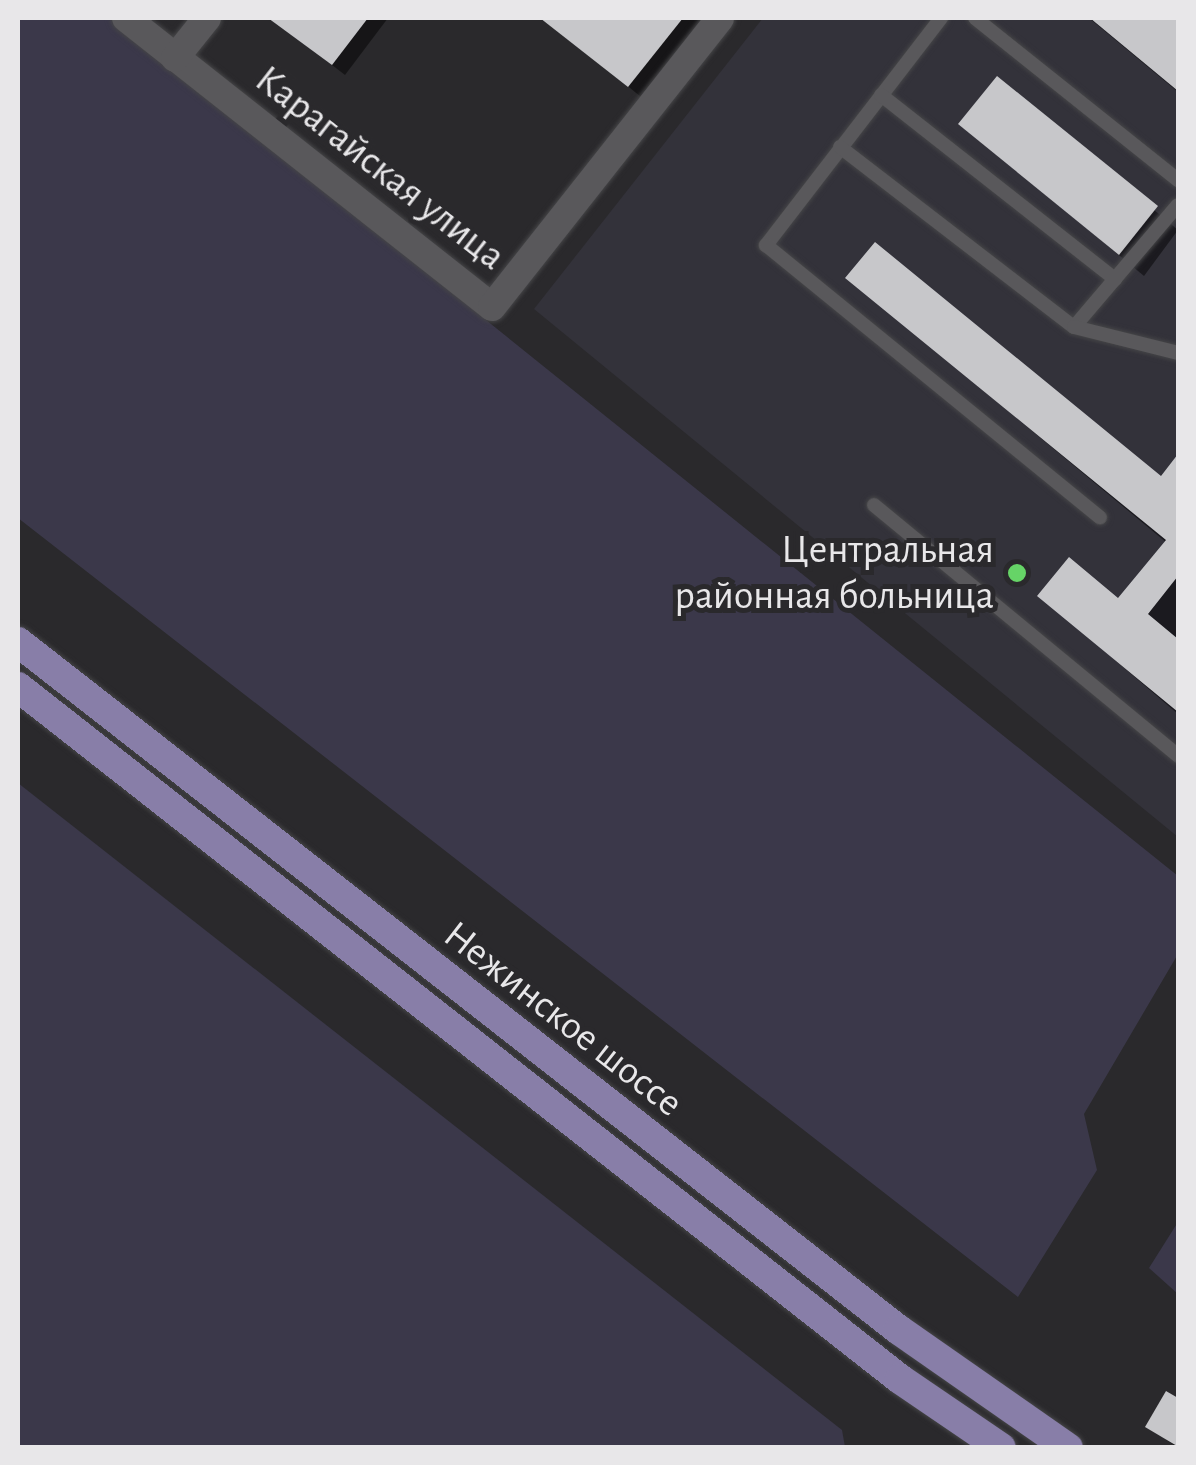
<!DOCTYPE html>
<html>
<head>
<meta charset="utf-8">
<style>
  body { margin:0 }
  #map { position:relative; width:1196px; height:1465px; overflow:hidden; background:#2a292c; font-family:"Alegreya Sans",sans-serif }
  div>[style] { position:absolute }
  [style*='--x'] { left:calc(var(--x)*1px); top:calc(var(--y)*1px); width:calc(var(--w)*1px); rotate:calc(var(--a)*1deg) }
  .built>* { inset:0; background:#33323a }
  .green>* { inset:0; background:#3b384a }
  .shadow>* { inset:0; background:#0007 }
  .building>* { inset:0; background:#c7c7ca }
  .roads { filter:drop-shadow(0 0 2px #454547) drop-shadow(0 0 2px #454547) }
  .lane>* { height:14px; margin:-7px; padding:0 7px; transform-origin:7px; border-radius:7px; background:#59585b }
  .street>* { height:28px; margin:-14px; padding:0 14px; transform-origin:14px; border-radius:14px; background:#59585b }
  .primary>* { height:30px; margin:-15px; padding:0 15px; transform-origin:15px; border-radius:15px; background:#887ea8 }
  .dots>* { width:28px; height:28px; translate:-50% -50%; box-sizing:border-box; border:5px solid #2a292c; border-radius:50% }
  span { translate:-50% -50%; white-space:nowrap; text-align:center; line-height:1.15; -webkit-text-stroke:10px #2a292c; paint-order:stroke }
  .street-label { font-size:40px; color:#e8e7e9 }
  .poi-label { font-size:40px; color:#e8e7e9 }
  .right { translate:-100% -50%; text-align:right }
  .frame { position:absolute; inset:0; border:20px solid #e8e7e9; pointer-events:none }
</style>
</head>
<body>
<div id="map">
  <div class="built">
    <i style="clip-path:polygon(763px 18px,1178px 18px,1178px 837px,534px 309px)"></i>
  </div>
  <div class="green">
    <i style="clip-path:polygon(18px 18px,110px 18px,1178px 876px,1178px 954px,1084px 1114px,1097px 1170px,1018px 1297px,18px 518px)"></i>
    <i style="clip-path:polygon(18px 783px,842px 1430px,845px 1447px,18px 1447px)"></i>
    <i style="clip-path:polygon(1178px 1222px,1178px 1294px,1149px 1268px)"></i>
  </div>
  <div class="shadow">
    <i style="clip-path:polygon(271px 18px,388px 18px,345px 75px)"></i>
    <i style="clip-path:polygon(545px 18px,704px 18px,641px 97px)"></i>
    <i style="clip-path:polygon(1089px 18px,1178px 18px,1178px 92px)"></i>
    <i style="clip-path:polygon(998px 80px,1178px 230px,1144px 276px,962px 124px)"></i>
    <i style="clip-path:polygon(848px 278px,1161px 480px,1178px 458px,1178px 714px,1040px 596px,1119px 602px,1167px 543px)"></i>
    <i style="clip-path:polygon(1167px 1394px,1178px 1401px,1178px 1448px,1148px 1427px)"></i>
  </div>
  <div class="building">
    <i style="clip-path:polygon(268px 18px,368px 18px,332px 65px)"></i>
    <i style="clip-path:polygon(540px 18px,683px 18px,628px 87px)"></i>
    <i style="clip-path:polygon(1090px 18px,1178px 18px,1178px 91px)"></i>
    <i style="clip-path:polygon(997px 76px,1158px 206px,1119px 255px,958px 124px)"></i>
    <i style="clip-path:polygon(875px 242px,1161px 476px,1178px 454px,1178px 576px,1148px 614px,1178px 639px,1178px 712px,1037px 596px,1069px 557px,1118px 598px,1166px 540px,845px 278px)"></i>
    <i style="clip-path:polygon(1166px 1391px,1178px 1398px,1177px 1446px,1145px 1427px)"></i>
  </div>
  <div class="roads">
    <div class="lane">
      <i style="--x:941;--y:18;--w:287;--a:127.6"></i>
      <i style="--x:766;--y:245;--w:431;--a:39.2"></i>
      <i style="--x:975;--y:18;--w:260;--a:38.6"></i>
      <i style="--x:881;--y:95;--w:298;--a:38.2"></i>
      <i style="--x:840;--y:147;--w:295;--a:37.6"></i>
      <i style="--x:1074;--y:327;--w:160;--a:-49.6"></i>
      <i style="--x:1074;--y:327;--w:107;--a:14"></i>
      <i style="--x:874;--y:505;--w:394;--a:39.5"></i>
    </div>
    <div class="street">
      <i style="--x:126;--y:18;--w:466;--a:38.3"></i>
      <i style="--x:492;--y:307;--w:368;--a:-51.7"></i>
      <i style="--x:175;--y:58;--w:51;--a:-51.3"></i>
    </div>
    <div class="primary">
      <i style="--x:18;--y:642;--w:1118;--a:37.99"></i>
      <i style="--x:899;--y:1330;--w:206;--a:34.9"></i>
      <i style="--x:18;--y:687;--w:1121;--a:38.12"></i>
      <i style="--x:900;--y:1379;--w:122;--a:34.3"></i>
    </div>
  </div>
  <div class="dots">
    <i style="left:1017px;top:573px;background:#66d467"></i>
  </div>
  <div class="street-label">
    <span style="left:380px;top:168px;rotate:38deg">Карагайская улица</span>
    <span style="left:563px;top:1019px;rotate:38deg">Нежинское шоссе</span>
  </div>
  <div class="poi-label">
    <span class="right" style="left:994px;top:573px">Центральная<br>районная больница</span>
  </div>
  <div class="frame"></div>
</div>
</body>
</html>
